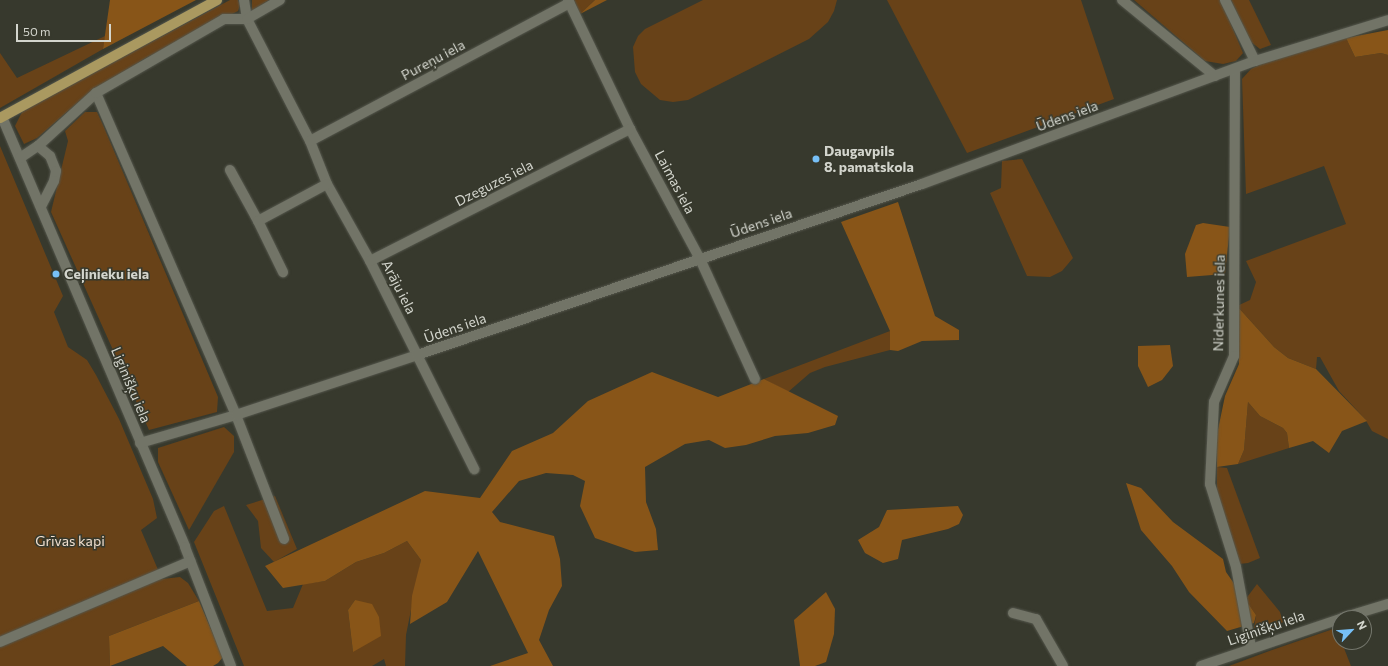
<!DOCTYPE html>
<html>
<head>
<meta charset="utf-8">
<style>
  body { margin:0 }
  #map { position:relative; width:1388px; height:666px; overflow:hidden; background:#37392d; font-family:Commissioner,sans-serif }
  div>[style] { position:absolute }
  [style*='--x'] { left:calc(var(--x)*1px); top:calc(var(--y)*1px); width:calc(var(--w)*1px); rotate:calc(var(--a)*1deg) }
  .green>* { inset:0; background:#684218 }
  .forest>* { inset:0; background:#885518 }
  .roads { filter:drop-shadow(0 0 1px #54564c) drop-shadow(0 0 1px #54564c) }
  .minor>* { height:10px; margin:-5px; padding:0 5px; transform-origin:5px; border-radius:5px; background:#727467 }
  .major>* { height:10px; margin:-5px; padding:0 5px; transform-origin:5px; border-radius:5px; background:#aa9960 }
  .dots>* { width:11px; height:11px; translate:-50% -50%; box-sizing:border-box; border:2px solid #37392d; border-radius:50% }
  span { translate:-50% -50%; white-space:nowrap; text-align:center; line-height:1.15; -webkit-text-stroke:3px #37392d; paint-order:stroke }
  .street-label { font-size:14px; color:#d3d5cd }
  .poi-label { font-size:14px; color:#d3d5cd; font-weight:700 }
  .left { translate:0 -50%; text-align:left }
  .park-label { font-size:14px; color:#f1dfce }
  .north { position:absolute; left:1332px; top:610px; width:40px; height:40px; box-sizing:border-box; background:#37392d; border:1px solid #75776d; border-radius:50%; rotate:64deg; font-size:11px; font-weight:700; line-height:16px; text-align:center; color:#d3d5cd }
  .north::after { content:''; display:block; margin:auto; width:14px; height:18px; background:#77c0f7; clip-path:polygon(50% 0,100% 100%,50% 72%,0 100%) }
  .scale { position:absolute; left:16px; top:24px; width:95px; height:18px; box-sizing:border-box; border:2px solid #d3d5cd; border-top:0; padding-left:5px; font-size:12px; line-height:14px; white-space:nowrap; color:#d3d5cd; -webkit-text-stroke:3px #37392d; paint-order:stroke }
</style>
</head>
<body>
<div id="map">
  <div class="green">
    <i style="clip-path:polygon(230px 0,238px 0,240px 5px,238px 11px,144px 59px,83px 98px,37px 138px,24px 144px,15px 126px,23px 110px)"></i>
    <i style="clip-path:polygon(252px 0,269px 0,252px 11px)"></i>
    <i style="clip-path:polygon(574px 0,595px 0,580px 14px)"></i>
    <i style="clip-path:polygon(703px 0,837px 0,834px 11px,828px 22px,809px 39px,688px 100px,673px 102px,660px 100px,641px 84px,635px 72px,633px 47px,638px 36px,645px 29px)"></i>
    <i style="clip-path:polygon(887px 0,1081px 0,1114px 99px,967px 153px)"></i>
    <i style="clip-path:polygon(1134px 0,1221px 0,1243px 53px,1236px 61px,1223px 64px,1205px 61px)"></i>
    <i style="clip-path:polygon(1231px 0,1249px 0,1271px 45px,1260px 49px,1251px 42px)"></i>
    <i style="clip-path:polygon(105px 36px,103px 49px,0 108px,0 53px,17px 78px)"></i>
    <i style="clip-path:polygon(1346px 38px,1355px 57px,1381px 53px,1388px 55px,1388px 439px,1372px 431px,1365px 419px,1339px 391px,1320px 357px,1317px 357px,1316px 369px,1288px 358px,1274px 347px,1237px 306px,1250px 300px,1256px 282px,1246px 261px,1346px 224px,1324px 166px,1246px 194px,1242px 79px,1251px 69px,1261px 64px)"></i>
    <i style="clip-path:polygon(85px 112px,97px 112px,103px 125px,218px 397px,217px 412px,149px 430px,51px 212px,68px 141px,65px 131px)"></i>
    <i style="clip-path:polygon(0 146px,63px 296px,54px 312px,68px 347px,87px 360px,96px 375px,119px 419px,153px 499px,157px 518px,141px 530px,162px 579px,180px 577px,188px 583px,199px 601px,109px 636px,110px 666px,0 666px)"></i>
    <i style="clip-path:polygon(1022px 159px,1073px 258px,1062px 271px,1050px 277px,1027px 276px,990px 193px,1001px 188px,1002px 161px)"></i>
    <i style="clip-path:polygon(890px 331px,890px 350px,825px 367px,810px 373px,788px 392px,764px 379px)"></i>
    <i style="clip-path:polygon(1248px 402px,1260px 416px,1283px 428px,1287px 433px,1289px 448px,1238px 464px,1244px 450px)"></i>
    <i style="clip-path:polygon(224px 427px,234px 436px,234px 452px,189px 530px,158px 462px,158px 448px)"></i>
    <i style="clip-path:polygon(1217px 467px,1227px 468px,1260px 558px,1248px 563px,1239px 564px,1217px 492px)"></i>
    <i style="clip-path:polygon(275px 496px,297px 549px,274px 562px,261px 548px,258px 521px,246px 505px)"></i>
    <i style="clip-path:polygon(evenodd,224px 506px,267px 611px,293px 608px,303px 584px,325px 581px,356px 562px,384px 553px,407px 541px,421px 560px,406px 635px,405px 666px,386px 666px,384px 659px,372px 666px,244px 666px,194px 542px,214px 511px,224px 506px,355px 600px,353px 652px,348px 610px,355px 600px)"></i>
    <i style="clip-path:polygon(1257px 584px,1280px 612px,1283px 622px,1276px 627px,1254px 628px,1256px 615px,1245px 600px)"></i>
    <i style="clip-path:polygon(1336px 628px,1351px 666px,1229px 666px,1275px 649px)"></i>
  </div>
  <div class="forest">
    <i style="clip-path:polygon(110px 0,196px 0,103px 49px)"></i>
    <i style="clip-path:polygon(595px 0,607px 0,580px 14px)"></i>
    <i style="clip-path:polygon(1388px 30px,1388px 55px,1381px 53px,1355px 57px,1346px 38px)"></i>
    <i style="clip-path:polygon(898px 202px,935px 316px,959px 330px,959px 340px,922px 341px,898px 351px,890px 350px,890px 331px,841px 222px)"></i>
    <i style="clip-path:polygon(1203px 223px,1230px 227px,1225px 274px,1187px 277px,1185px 254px,1196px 225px)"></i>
    <i style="clip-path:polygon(1237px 306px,1274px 347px,1288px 358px,1316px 369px,1367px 421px,1342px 431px,1329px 453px,1313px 441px,1289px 448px,1287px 433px,1283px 428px,1260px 416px,1248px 402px,1244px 450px,1238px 464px,1217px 467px,1216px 439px,1225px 396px,1239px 364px)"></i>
    <i style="clip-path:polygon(1170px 345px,1173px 366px,1162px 380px,1148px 387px,1138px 366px,1138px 346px)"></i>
    <i style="clip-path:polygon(652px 372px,718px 397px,764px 379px,838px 416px,835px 425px,808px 433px,775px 436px,746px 445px,725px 448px,709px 440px,685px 444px,645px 467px,646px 502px,656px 529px,658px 550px,635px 552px,595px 538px,580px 506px,585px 481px,573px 475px,546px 473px,519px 481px,492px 512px,500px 522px,554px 536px,560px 559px,562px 586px,549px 610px,539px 640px,553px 666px,490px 666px,528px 653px,478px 551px,447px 602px,410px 624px,412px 596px,421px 560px,407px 541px,384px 553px,356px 562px,325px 581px,283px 588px,265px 566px,425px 491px,480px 498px,512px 451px,553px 433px,588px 401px)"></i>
    <i style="clip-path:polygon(1126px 483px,1141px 488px,1173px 522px,1223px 559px,1226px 572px,1256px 615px,1254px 623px,1227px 631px,1189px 592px,1172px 566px,1141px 530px)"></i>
    <i style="clip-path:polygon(958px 506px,963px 515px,959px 524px,948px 529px,902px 540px,898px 559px,883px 563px,865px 553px,858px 540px,879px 527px,887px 510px)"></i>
    <i style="clip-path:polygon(826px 592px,835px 609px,834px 634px,826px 662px,815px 666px,800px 666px,794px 620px)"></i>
    <i style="clip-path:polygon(355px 600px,372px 604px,379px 617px,381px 636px,353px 652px,348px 610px)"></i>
    <i style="clip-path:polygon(199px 601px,223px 657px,218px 663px,213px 666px,187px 666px,163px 646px,110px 666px,109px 636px)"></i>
  </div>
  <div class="roads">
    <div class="minor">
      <i style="--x:244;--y:0;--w:19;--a:81"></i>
      <i style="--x:247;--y:19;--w:137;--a:62.7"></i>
      <i style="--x:310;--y:141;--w:46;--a:68.4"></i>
      <i style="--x:327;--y:184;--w:88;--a:60.8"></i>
      <i style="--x:370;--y:261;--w:233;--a:63.4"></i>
      <i style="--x:568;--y:0;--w:143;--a:64.3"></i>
      <i style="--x:630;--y:129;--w:148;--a:61.7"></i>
      <i style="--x:700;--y:259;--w:132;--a:65.4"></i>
      <i style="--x:1122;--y:0;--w:120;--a:39.3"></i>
      <i style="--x:1225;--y:0;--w:68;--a:63.8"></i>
      <i style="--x:1235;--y:69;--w:287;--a:90.2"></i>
      <i style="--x:1234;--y:356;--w:50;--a:113.5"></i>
      <i style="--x:1214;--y:402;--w:82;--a:92.8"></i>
      <i style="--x:1210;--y:484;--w:87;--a:72.6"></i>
      <i style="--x:1236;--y:567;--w:81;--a:79.4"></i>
      <i style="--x:96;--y:93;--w:351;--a:66.5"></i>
      <i style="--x:236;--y:415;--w:133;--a:68.8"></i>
      <i style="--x:2;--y:117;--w:467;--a:66.9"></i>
      <i style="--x:185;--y:547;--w:128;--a:68.9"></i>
      <i style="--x:310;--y:141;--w:294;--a:-28"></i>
      <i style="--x:38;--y:146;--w:16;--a:40"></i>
      <i style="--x:50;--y:156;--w:16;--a:68"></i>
      <i style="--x:56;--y:171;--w:10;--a:101"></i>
      <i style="--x:54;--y:181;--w:28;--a:117"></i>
      <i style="--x:20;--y:158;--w:22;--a:-34"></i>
      <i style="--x:38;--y:146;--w:79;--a:-42.4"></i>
      <i style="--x:96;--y:93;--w:148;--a:-30"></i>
      <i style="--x:224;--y:19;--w:23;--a:0"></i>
      <i style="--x:247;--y:19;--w:38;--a:-30"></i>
      <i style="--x:230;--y:170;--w:58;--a:61.2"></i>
      <i style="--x:258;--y:221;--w:78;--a:-28.2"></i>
      <i style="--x:258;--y:221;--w:57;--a:63.9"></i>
      <i style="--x:370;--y:261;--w:292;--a:-26.9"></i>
      <i style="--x:140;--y:443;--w:100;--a:-16.3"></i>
      <i style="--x:236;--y:415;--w:191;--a:-18.3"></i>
      <i style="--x:417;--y:355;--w:533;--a:-18.71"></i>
      <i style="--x:922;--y:184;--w:355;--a:-20.3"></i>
      <i style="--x:1255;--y:61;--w:139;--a:-17.1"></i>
      <i style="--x:1013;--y:613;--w:24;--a:15"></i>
      <i style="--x:1036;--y:619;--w:54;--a:60.1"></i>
      <i style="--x:1342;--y:618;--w:48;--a:-16.9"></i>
      <i style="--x:0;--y:642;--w:207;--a:-23"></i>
      <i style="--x:1201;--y:666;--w:147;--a:-18.7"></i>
    </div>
    <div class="major">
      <i style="--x:0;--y:118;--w:247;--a:-28.5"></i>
    </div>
  </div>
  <div class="dots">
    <i style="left:816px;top:159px;background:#77c0f7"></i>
    <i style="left:56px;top:274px;background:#77c0f7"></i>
  </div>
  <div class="street-label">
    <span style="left:433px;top:60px;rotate:-28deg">Pureņu iela</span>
    <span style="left:1067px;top:116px;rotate:-20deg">Ūdens iela</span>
    <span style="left:675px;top:182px;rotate:62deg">Laimas iela</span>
    <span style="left:494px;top:183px;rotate:-27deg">Dzeguzes iela</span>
    <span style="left:761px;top:223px;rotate:-19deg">Ūdens iela</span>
    <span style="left:399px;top:287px;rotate:63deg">Arāju iela</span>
    <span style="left:1219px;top:303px;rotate:-89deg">Niderkunes iela</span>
    <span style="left:455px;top:328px;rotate:-19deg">Ūdens iela</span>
    <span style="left:131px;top:385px;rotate:67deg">Liginišķu iela</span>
    <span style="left:1266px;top:628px;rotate:-19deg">Liginišķu iela</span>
  </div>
  <div class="poi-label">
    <span class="left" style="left:824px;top:159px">Daugavpils<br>8. pamatskola</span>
    <span class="left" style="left:64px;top:274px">Ceļinieku iela</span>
  </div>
  <div class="park-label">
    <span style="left:70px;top:541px">Grīvas kapi</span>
  </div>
  <div class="north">N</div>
  <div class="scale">50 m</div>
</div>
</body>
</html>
